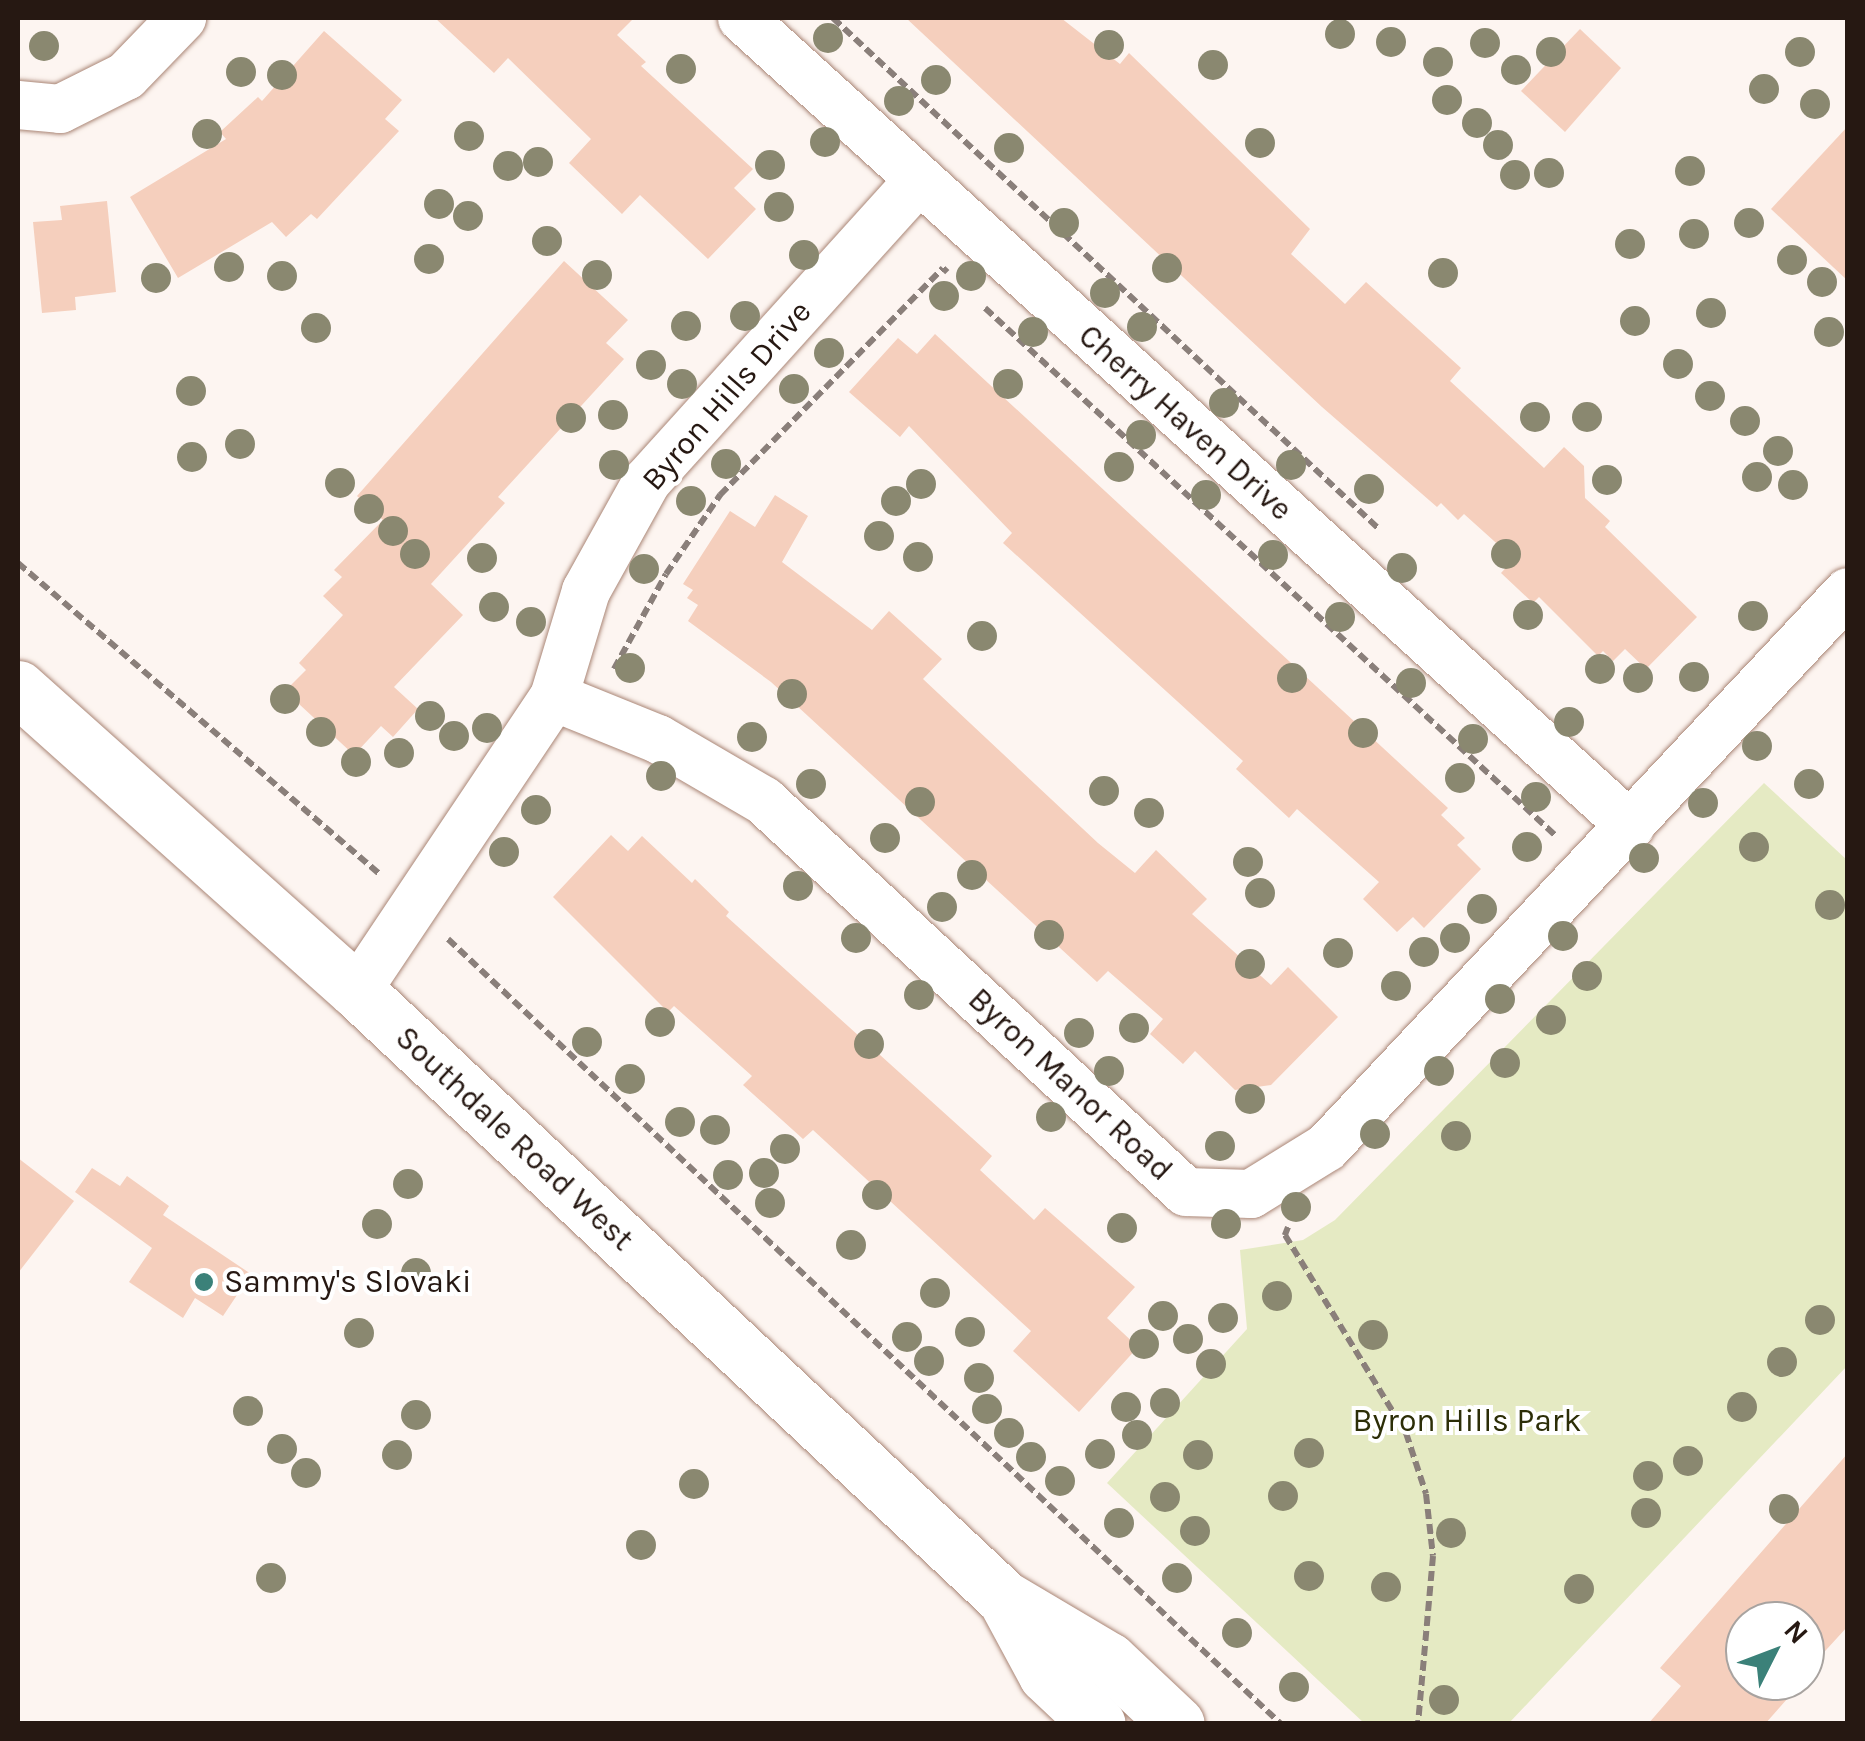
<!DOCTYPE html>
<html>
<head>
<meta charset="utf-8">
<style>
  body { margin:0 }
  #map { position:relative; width:1865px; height:1741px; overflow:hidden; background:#fdf5f1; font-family:Karla,sans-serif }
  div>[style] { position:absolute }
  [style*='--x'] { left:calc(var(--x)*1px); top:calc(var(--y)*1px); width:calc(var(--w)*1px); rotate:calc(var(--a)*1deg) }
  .green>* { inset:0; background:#e5eac3 }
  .building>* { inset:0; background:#f5cfbd }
  .path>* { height:6px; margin-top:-3px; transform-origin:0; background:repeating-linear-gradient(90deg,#8a7f7a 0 10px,transparent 0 15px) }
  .roads { filter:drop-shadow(0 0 2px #aa8676) drop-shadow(0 0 2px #aa8676) }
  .minor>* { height:48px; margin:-24px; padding:0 24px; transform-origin:24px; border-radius:24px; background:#fff }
  .major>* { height:55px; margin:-27.5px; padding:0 27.5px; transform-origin:27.5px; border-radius:27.5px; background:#fff }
  .trees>* { width:30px; height:30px; margin:-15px; border-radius:50%; background:#8a8870 }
  .dots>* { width:28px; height:28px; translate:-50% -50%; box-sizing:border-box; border:5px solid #fff; border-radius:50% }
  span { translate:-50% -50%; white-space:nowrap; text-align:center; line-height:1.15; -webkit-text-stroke:8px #fff; paint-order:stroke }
  .street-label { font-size:32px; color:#261812 }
  .poi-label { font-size:32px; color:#261812 }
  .left { translate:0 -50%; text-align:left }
  .park-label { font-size:32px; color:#2c2e07 }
  .frame { position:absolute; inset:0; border:20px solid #261812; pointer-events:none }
  .north { position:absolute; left:1725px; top:1601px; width:100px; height:100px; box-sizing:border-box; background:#fff; border:2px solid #a8a3a0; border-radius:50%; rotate:48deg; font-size:28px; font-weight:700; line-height:40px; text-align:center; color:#261812 }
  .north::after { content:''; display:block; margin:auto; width:35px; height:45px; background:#3b8179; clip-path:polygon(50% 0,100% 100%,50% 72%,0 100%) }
</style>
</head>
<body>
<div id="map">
  <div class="green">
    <i style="clip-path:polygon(1764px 783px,1847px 860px,1847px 1366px,1509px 1723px,1364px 1723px,1107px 1483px,1247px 1329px,1240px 1250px,1303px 1240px,1335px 1220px)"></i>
  </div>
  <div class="building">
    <i style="clip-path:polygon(435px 18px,634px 18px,617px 35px,646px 62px,641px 66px,753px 169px,734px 188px,756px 209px,708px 259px,640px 195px,622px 214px,569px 163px,591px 139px,508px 58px,494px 73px)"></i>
    <i style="clip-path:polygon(906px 18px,1061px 18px,1120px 64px,1129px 53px,1310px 229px,1291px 254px,1345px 304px,1366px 282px,1461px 368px,1450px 381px,1544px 468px,1564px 447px,1584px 466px,1585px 498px,1610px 521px,1605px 527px,1697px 617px,1646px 669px,1625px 649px,1613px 661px,1603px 651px,1598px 656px,1539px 597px,1533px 603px,1501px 573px,1514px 559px,1464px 514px,1458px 520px,1441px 503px,1437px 507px,1322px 407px)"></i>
    <i style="clip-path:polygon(1580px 29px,1621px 68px,1565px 132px,1521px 91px)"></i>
    <i style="clip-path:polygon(324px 31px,402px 100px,385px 119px,399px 131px,317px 219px,311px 214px,286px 237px,272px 222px,178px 278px,130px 197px,226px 139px,220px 132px,258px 97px,262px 101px)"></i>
    <i style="clip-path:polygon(1848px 126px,1848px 281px,1771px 209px)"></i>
    <i style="clip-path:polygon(107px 201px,116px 292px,75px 297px,76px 310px,42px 313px,33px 222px,62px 220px,60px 206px)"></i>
    <i style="clip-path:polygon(564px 261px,628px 320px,606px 343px,624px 359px,498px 497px,505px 503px,431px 584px,463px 615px,394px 687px,418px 709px,393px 737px,381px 726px,354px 755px,285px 691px,306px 670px,299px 663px,343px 615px,323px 596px,342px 577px,334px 570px,383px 520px,357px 496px)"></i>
    <i style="clip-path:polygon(935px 334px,1448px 808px,1441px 815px,1465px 838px,1457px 845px,1481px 869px,1424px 928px,1413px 917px,1397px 932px,1363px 899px,1379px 882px,1297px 809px,1289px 818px,1236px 769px,1243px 761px,1003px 543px,1012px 533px,909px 426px,900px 437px,849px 392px,898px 338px,917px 354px)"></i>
    <i style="clip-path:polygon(775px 495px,808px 516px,782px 562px,872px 630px,889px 611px,942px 659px,923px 679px,1098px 843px,1135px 873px,1156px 850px,1207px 899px,1192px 914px,1271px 985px,1288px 967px,1338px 1017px,1271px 1085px,1235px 1090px,1195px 1051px,1183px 1064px,1150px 1034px,1163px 1019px,1108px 971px,1097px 982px,771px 682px,688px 621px,698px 605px,687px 598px,693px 590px,683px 584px,730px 511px,755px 527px)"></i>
    <i style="clip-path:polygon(611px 835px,628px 851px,642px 836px,692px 883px,695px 879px,729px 912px,726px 916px,992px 1156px,980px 1170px,1034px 1220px,1045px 1208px,1135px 1287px,1107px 1318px,1138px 1347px,1079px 1412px,1013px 1351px,1031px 1331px,813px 1130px,803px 1139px,743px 1085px,752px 1076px,674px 1006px,668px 1012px,553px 897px)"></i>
    <i style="clip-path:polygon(18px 1158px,74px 1201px,18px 1273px)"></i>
    <i style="clip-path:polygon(92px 1168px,120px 1186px,127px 1176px,169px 1206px,163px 1215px,251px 1274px,223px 1316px,195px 1298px,183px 1318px,129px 1282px,152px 1248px,75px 1192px)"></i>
    <i style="clip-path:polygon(1848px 1453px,1848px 1626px,1805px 1673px,1805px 1621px,1745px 1621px,1745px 1681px,1803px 1681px,1765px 1724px,1648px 1724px,1681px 1686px,1660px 1668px)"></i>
  </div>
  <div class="path">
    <i style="--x:833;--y:18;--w:748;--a:43.1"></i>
    <i style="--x:985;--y:308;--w:778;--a:42.76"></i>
    <i style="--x:18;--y:563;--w:479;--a:40.7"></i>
    <i style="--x:614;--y:669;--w:108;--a:-61.3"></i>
    <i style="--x:666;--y:574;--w:96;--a:-55.6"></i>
    <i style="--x:720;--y:495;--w:318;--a:-45.5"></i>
    <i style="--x:943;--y:268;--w:6;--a:45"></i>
    <i style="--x:448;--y:939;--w:1145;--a:43.3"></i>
    <i style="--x:1288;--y:1227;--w:9;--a:111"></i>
    <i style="--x:1285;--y:1235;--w:232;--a:58.6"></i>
    <i style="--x:1406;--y:1433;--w:64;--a:71.8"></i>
    <i style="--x:1426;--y:1494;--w:62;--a:83.6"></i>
    <i style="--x:1433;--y:1556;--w:169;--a:95.1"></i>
  </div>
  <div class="roads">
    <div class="minor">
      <i style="--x:742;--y:18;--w:1201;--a:42.27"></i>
      <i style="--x:18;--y:105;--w:42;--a:5.4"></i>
      <i style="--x:60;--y:109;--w:74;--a:-26.6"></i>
      <i style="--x:126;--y:76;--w:81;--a:-46"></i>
      <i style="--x:554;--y:697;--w:112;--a:22"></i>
      <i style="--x:658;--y:739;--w:123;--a:30.3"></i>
      <i style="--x:764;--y:801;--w:575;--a:42.82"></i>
      <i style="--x:1186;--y:1192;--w:65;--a:1.8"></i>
      <i style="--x:1251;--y:1194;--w:89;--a:-31.7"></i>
      <i style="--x:1327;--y:1147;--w:761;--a:-46.81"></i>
      <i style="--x:357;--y:991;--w:354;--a:-56.2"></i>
      <i style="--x:554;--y:697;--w:111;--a:-73.2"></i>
      <i style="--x:586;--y:591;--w:126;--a:-61"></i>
      <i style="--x:647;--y:481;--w:403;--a:-47.9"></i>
    </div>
    <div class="major">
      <i style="--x:18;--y:688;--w:455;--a:41.8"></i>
      <i style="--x:357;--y:991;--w:887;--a:43.17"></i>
      <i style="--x:1004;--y:1598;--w:122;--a:30.6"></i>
      <i style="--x:1109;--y:1660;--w:93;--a:43.3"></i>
      <i style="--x:1006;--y:1601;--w:84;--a:61.6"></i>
      <i style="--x:1046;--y:1675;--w:71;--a:43.3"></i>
    </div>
  </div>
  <div class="trees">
    <i style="left:1340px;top:34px"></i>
    <i style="left:828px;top:38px"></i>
    <i style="left:1391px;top:42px"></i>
    <i style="left:1485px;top:43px"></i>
    <i style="left:1109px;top:45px"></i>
    <i style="left:44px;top:46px"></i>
    <i style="left:1551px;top:52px"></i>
    <i style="left:1800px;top:52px"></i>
    <i style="left:1438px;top:62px"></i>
    <i style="left:1213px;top:65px"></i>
    <i style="left:681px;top:69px"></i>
    <i style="left:1516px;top:70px"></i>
    <i style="left:241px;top:72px"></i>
    <i style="left:282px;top:75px"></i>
    <i style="left:936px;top:80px"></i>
    <i style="left:1764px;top:89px"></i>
    <i style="left:1447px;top:100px"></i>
    <i style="left:899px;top:101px"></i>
    <i style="left:1815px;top:104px"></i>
    <i style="left:1477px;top:123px"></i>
    <i style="left:207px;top:134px"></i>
    <i style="left:469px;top:136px"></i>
    <i style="left:825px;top:142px"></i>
    <i style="left:1260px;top:143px"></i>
    <i style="left:1498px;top:145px"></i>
    <i style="left:1009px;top:148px"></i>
    <i style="left:538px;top:162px"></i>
    <i style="left:770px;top:165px"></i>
    <i style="left:508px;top:166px"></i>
    <i style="left:1690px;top:171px"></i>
    <i style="left:1549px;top:173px"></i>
    <i style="left:1515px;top:175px"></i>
    <i style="left:439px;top:204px"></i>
    <i style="left:779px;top:207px"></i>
    <i style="left:468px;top:216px"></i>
    <i style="left:1064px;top:223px"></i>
    <i style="left:1749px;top:223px"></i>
    <i style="left:1694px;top:234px"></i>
    <i style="left:547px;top:241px"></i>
    <i style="left:1630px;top:244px"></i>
    <i style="left:804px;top:255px"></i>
    <i style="left:429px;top:259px"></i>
    <i style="left:1792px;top:260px"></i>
    <i style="left:229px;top:267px"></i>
    <i style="left:1167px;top:268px"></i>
    <i style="left:1443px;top:273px"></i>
    <i style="left:597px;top:275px"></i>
    <i style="left:282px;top:276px"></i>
    <i style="left:971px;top:276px"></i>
    <i style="left:156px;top:278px"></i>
    <i style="left:1822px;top:282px"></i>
    <i style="left:1105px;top:293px"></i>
    <i style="left:944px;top:296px"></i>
    <i style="left:1711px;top:313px"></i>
    <i style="left:745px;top:316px"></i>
    <i style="left:1635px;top:321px"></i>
    <i style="left:686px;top:326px"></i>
    <i style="left:1142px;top:327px"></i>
    <i style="left:316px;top:328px"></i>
    <i style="left:1033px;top:332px"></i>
    <i style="left:1829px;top:332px"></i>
    <i style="left:829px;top:353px"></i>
    <i style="left:1678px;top:364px"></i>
    <i style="left:651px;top:365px"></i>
    <i style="left:682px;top:384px"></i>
    <i style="left:1008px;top:384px"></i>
    <i style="left:794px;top:389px"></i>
    <i style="left:191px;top:391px"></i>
    <i style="left:1710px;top:396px"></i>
    <i style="left:1224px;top:403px"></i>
    <i style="left:613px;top:415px"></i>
    <i style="left:1535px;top:417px"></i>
    <i style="left:1587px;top:417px"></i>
    <i style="left:571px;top:418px"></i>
    <i style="left:1745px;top:421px"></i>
    <i style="left:1141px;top:435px"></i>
    <i style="left:240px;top:444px"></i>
    <i style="left:1778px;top:451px"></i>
    <i style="left:192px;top:457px"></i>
    <i style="left:726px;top:464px"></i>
    <i style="left:614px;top:465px"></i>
    <i style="left:1291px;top:465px"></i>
    <i style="left:1119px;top:467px"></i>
    <i style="left:1757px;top:477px"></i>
    <i style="left:1607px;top:480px"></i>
    <i style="left:340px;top:483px"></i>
    <i style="left:921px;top:484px"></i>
    <i style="left:1793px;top:485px"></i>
    <i style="left:1369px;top:489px"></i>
    <i style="left:1206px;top:495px"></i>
    <i style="left:691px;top:501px"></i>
    <i style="left:896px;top:501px"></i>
    <i style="left:369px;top:509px"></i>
    <i style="left:393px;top:531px"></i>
    <i style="left:879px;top:536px"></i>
    <i style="left:415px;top:554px"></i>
    <i style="left:1506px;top:554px"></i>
    <i style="left:1273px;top:555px"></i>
    <i style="left:918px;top:557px"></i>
    <i style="left:482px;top:558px"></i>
    <i style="left:1402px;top:568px"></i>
    <i style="left:644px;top:569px"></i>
    <i style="left:494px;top:607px"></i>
    <i style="left:1528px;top:615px"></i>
    <i style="left:1753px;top:616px"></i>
    <i style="left:1340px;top:617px"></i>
    <i style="left:531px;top:622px"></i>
    <i style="left:982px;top:636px"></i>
    <i style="left:630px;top:668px"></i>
    <i style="left:1600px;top:669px"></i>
    <i style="left:1694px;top:677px"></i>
    <i style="left:1292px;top:678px"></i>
    <i style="left:1638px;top:678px"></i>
    <i style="left:1411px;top:683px"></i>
    <i style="left:792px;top:694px"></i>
    <i style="left:285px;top:699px"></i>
    <i style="left:430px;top:716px"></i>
    <i style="left:1569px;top:722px"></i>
    <i style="left:487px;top:728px"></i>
    <i style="left:321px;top:732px"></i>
    <i style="left:1363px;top:733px"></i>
    <i style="left:454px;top:736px"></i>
    <i style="left:752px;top:737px"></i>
    <i style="left:1473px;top:739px"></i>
    <i style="left:1757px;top:746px"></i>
    <i style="left:399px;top:753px"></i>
    <i style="left:356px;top:762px"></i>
    <i style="left:661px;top:776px"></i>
    <i style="left:1460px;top:778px"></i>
    <i style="left:811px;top:784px"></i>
    <i style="left:1809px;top:784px"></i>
    <i style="left:1104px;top:791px"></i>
    <i style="left:1536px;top:797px"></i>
    <i style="left:920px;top:802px"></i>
    <i style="left:1703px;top:803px"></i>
    <i style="left:536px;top:810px"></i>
    <i style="left:1149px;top:813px"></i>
    <i style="left:885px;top:838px"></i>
    <i style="left:1527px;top:847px"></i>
    <i style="left:1754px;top:847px"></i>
    <i style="left:504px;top:852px"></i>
    <i style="left:1644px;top:858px"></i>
    <i style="left:1248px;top:862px"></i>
    <i style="left:972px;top:875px"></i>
    <i style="left:798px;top:886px"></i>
    <i style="left:1260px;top:893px"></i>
    <i style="left:1830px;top:905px"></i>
    <i style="left:942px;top:907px"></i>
    <i style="left:1482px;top:909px"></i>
    <i style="left:1049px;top:935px"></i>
    <i style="left:1563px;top:936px"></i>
    <i style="left:856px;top:938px"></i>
    <i style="left:1455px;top:938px"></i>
    <i style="left:1424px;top:952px"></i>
    <i style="left:1338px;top:953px"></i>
    <i style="left:1250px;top:964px"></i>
    <i style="left:1587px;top:976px"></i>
    <i style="left:1396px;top:986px"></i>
    <i style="left:919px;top:995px"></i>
    <i style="left:1500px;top:999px"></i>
    <i style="left:1551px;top:1020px"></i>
    <i style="left:660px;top:1022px"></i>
    <i style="left:1134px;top:1028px"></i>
    <i style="left:1079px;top:1033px"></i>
    <i style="left:587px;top:1042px"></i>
    <i style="left:869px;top:1044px"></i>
    <i style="left:1505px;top:1063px"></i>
    <i style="left:1109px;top:1071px"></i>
    <i style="left:1439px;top:1071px"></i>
    <i style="left:630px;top:1079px"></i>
    <i style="left:1250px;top:1099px"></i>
    <i style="left:1051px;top:1117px"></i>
    <i style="left:680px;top:1122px"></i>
    <i style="left:715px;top:1130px"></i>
    <i style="left:1375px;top:1134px"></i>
    <i style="left:1456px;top:1136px"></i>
    <i style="left:1220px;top:1146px"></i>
    <i style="left:785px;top:1149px"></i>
    <i style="left:764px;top:1173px"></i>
    <i style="left:728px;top:1175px"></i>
    <i style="left:408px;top:1184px"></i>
    <i style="left:877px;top:1195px"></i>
    <i style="left:770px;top:1203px"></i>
    <i style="left:1296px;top:1207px"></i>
    <i style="left:377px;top:1224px"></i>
    <i style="left:1226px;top:1224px"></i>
    <i style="left:1122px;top:1228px"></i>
    <i style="left:851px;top:1245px"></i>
    <i style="left:416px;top:1273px"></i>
    <i style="left:935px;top:1293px"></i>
    <i style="left:1277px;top:1296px"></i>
    <i style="left:1163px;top:1316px"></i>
    <i style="left:1223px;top:1318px"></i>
    <i style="left:1820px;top:1320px"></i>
    <i style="left:970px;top:1332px"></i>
    <i style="left:359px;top:1333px"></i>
    <i style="left:1373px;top:1335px"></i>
    <i style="left:907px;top:1337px"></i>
    <i style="left:1188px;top:1339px"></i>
    <i style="left:1144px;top:1344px"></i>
    <i style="left:929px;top:1361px"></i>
    <i style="left:1782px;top:1362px"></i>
    <i style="left:1211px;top:1364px"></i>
    <i style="left:979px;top:1378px"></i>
    <i style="left:1165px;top:1403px"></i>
    <i style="left:1126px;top:1407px"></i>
    <i style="left:1742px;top:1407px"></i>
    <i style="left:987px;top:1409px"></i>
    <i style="left:248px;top:1411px"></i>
    <i style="left:416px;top:1415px"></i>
    <i style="left:1009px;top:1433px"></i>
    <i style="left:1137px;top:1435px"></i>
    <i style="left:282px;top:1449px"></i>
    <i style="left:1309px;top:1453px"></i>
    <i style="left:1100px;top:1454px"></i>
    <i style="left:397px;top:1455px"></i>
    <i style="left:1198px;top:1455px"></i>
    <i style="left:1031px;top:1457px"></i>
    <i style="left:1688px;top:1461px"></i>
    <i style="left:306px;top:1473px"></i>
    <i style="left:1648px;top:1476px"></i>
    <i style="left:1060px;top:1481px"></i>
    <i style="left:694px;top:1484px"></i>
    <i style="left:1283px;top:1496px"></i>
    <i style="left:1165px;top:1497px"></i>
    <i style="left:1784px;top:1509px"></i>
    <i style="left:1646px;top:1513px"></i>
    <i style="left:1119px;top:1523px"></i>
    <i style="left:1195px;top:1531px"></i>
    <i style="left:1451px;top:1533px"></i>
    <i style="left:641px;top:1545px"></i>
    <i style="left:1309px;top:1576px"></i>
    <i style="left:271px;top:1578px"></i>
    <i style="left:1177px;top:1578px"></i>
    <i style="left:1386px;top:1587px"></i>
    <i style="left:1579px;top:1589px"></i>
    <i style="left:1237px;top:1633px"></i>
    <i style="left:1294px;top:1687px"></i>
    <i style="left:1444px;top:1700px"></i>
  </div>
  <div class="dots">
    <i style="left:204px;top:1282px;background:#3b8179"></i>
  </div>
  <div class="street-label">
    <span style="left:727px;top:396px;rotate:-49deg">Byron Hills Drive</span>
    <span style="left:1185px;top:423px;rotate:42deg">Cherry Haven Drive</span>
    <span style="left:1070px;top:1085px;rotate:43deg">Byron Manor Road</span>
    <span style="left:514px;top:1139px;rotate:43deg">Southdale Road West</span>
  </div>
  <div class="poi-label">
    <span class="left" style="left:224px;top:1282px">Sammy's Slovaki</span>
  </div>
  <div class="park-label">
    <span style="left:1467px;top:1421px">Byron Hills Park</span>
  </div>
  <div class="frame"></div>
  <div class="north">N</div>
</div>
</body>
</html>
